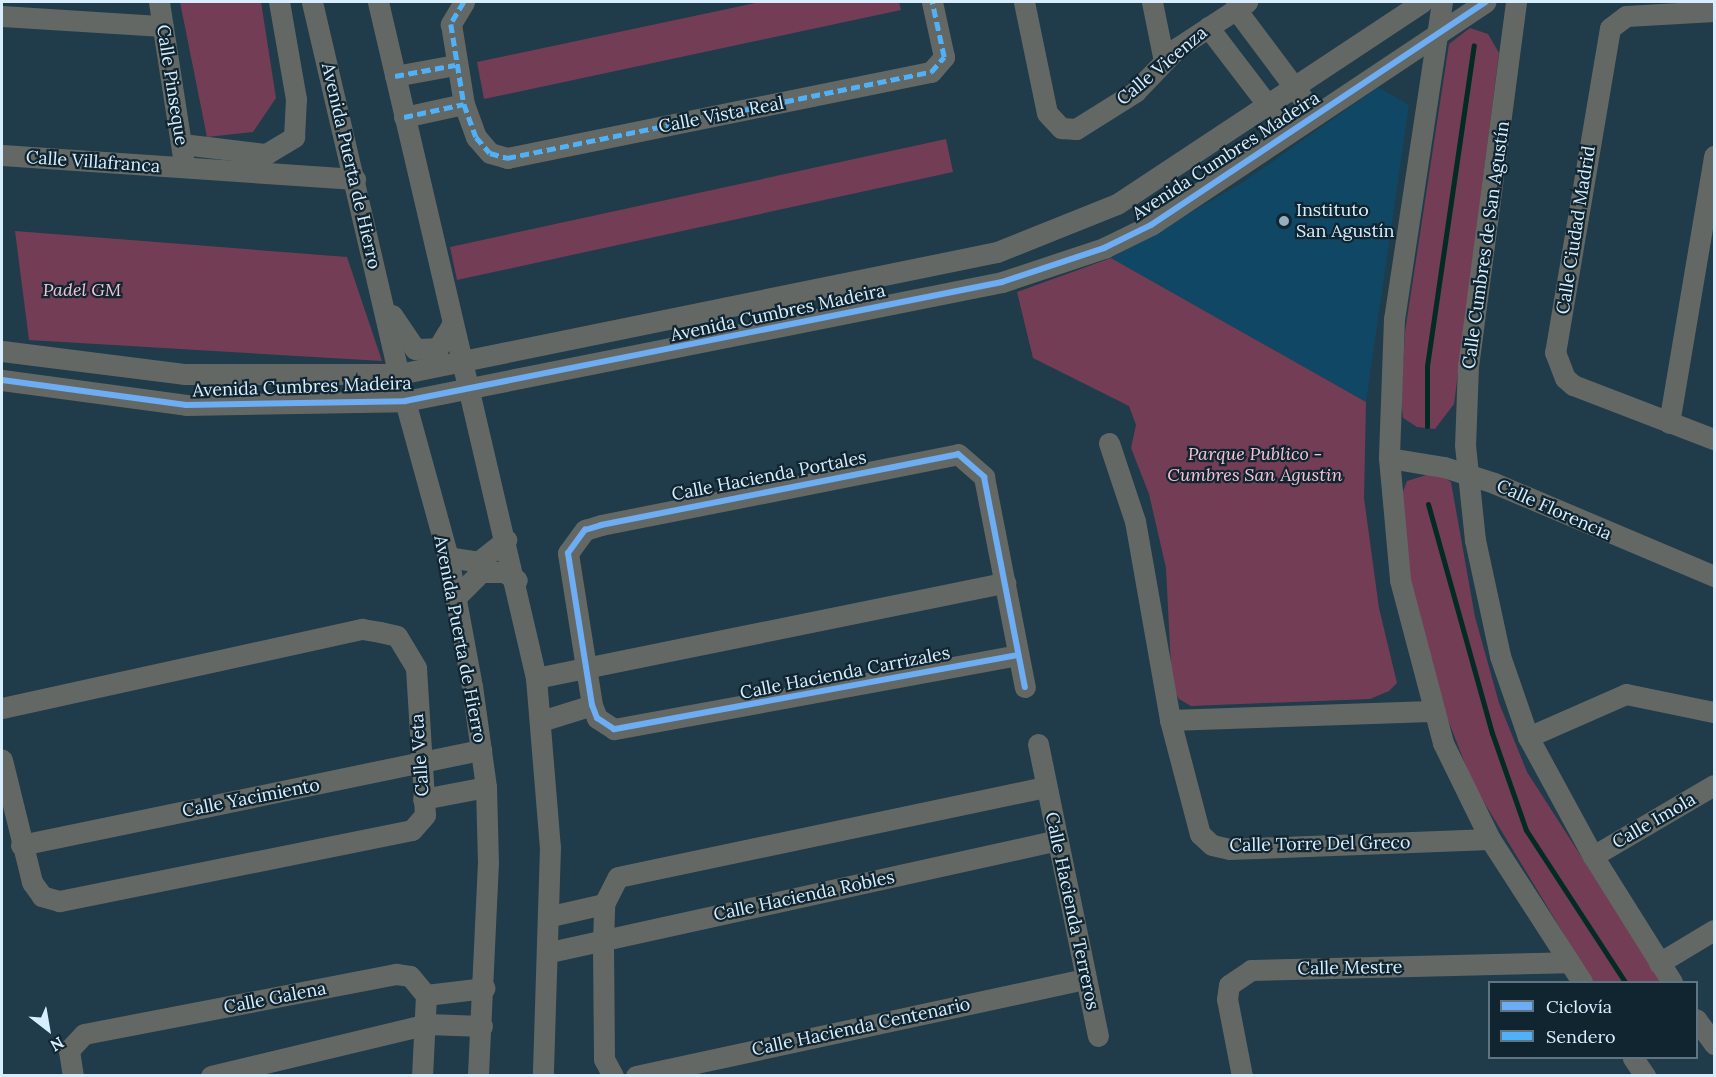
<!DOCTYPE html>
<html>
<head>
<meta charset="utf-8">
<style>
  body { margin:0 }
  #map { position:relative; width:1716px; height:1077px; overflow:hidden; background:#203b49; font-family:Lora,serif }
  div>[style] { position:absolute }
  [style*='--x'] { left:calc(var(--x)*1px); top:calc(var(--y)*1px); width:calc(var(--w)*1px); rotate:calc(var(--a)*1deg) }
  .built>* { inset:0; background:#0f4764 }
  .green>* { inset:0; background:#733d56 }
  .stream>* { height:5px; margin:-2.5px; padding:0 2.5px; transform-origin:2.5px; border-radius:2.5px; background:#032a25 }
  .minor>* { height:21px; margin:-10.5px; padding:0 10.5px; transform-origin:10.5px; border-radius:10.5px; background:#636865 }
  .quiet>* { height:4.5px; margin-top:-2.25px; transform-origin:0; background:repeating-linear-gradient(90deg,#4fb1f8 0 9px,transparent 0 13.5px) }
  .cycleway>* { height:6px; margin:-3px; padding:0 3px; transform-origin:3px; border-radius:3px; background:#6dadf4 }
  .dots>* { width:16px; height:16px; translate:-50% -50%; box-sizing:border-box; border:3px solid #112531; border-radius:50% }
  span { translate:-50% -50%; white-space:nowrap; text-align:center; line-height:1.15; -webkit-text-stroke:4.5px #112531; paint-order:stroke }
  .street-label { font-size:18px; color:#d6eefe }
  .poi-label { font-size:18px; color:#d6eefe }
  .left { translate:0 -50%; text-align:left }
  .park-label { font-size:18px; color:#f6c4d5; font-style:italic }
  .frame { position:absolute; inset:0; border:3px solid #d6eefe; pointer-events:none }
  .legend { position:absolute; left:1488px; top:981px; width:210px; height:78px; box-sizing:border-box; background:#112531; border:2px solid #607583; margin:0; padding:8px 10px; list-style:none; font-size:18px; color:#d6eefe }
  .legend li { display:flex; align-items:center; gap:12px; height:30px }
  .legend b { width:30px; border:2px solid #607583 }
  .north { position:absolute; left:18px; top:999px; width:60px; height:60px; -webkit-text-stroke:4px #112531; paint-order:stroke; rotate:149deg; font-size:16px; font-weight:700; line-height:24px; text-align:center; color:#d6eefe }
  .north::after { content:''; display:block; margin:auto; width:21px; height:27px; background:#d6eefe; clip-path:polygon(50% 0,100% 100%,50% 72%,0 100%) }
</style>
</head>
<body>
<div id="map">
  <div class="built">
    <i style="clip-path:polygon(1378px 87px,1409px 105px,1366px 402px,1111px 258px,1240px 184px)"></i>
  </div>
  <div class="green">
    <i style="clip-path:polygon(180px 2px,261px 2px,276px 98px,253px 132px,207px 137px)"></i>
    <i style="clip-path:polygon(760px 2px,899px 2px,901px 10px,484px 99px,477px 62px)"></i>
    <i style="clip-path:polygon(1470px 28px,1488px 34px,1499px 53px,1454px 404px,1435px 429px,1417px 427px,1403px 418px,1401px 400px,1405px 332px,1449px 44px)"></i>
    <i style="clip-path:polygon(946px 139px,953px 172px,457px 280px,450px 247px)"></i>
    <i style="clip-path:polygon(15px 231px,347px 257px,382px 361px,29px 340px)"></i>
    <i style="clip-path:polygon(1111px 258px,1366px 402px,1364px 498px,1379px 608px,1397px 683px,1389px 691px,1370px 699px,1191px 706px,1179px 699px,1172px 688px,1166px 568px,1149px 494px,1131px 448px,1136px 425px,1129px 406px,1033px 358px,1017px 292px)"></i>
    <i style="clip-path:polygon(1436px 472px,1451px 482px,1475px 617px,1499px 703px,1527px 772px,1662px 982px,1593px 982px,1473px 784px,1439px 697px,1405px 557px,1401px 497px,1407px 481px)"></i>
  </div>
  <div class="stream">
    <i style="--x:1427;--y:426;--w:60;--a:-90"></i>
    <i style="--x:1427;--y:366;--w:324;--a:-81.7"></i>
    <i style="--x:1428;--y:504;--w:238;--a:74.4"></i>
    <i style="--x:1492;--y:733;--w:103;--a:70.7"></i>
    <i style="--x:1526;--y:830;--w:181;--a:56.9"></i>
  </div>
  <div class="minor">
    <i style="--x:159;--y:2;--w:157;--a:81.2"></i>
    <i style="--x:312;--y:2;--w:410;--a:76.9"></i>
    <i style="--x:405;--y:401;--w:162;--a:74.6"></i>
    <i style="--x:448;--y:557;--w:131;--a:79.5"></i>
    <i style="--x:472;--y:686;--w:102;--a:82.1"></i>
    <i style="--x:486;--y:787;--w:75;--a:88.5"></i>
    <i style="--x:488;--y:862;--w:214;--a:92.7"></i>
    <i style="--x:378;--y:2;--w:694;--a:76.84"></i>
    <i style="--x:536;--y:678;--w:170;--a:85.3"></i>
    <i style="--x:550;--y:847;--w:229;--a:91.8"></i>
    <i style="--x:464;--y:2;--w:26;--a:121"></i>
    <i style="--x:451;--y:24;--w:81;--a:80.8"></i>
    <i style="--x:464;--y:104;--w:35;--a:70"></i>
    <i style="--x:476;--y:137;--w:21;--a:49"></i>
    <i style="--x:490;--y:153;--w:18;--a:16"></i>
    <i style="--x:507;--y:158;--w:433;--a:-11.5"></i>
    <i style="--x:931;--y:72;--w:20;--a:-49"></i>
    <i style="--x:944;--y:57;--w:56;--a:-102.3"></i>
    <i style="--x:1024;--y:2;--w:113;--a:78.3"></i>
    <i style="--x:1047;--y:113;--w:21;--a:47"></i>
    <i style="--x:1061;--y:128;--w:15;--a:4"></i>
    <i style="--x:1076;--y:129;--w:70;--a:-32.1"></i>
    <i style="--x:1135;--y:92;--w:61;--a:-46.3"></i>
    <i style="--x:1177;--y:48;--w:84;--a:-33.3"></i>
    <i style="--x:1152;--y:2;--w:60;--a:78.5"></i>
    <i style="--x:1442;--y:2;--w:321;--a:98.6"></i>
    <i style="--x:1394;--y:319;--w:139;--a:92.1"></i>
    <i style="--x:1389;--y:458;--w:122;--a:84.8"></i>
    <i style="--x:1400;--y:580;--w:169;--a:75.2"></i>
    <i style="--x:1443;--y:743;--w:107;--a:63.9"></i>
    <i style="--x:1490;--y:839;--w:170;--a:57.2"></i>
    <i style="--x:1516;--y:2;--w:366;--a:97.5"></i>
    <i style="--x:1468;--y:365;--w:80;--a:92.1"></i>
    <i style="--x:1465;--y:445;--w:96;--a:84"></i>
    <i style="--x:1475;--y:540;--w:119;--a:77.8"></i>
    <i style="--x:1500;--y:656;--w:86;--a:70.9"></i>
    <i style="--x:1528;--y:737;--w:136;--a:61.4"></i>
    <i style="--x:1593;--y:856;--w:149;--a:57.9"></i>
    <i style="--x:1235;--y:8;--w:134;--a:53.2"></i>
    <i style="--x:1714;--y:11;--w:88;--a:176.7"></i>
    <i style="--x:1626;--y:16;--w:20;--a:143"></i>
    <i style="--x:1610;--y:28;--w:329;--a:99.6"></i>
    <i style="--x:1555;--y:352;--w:28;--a:69"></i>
    <i style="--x:1565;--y:378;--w:11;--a:41"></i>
    <i style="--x:1573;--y:385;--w:151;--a:21"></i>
    <i style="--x:2;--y:16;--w:161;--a:3.6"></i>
    <i style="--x:1208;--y:27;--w:133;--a:52.6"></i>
    <i style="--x:395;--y:76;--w:61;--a:-10.4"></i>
    <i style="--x:404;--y:117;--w:61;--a:-12.2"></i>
    <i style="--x:182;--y:144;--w:85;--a:6.8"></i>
    <i style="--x:266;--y:154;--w:33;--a:-31"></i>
    <i style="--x:294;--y:137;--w:38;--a:-87"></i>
    <i style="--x:296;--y:99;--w:98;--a:-99.9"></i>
    <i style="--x:2;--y:155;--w:354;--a:3.9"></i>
    <i style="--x:392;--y:315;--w:41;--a:55.9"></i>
    <i style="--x:415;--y:349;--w:23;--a:-2"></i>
    <i style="--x:438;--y:348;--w:27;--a:-59"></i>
    <i style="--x:2;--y:351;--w:183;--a:7.2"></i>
    <i style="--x:184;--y:374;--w:215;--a:0"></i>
    <i style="--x:399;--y:374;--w:610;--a:-11.53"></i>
    <i style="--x:997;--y:252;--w:129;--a:-21.8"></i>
    <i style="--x:1117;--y:204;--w:366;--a:-33.5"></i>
    <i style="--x:2;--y:380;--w:186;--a:7.7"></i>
    <i style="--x:186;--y:405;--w:219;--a:-1"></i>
    <i style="--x:405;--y:401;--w:609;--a:-11.27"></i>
    <i style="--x:1002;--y:282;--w:108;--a:-18.4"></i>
    <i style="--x:1104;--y:248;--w:52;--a:-26.1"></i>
    <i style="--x:1151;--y:225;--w:402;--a:-33.7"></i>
    <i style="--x:1669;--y:423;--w:271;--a:-80.4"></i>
    <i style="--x:1109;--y:443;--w:82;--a:71.6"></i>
    <i style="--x:1135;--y:521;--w:202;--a:80"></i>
    <i style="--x:1170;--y:720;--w:118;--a:75.3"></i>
    <i style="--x:1200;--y:834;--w:16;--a:43"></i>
    <i style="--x:1212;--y:845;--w:17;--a:13"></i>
    <i style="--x:1229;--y:849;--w:261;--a:-2.2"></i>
    <i style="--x:1389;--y:458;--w:56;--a:9.3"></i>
    <i style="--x:1444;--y:467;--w:52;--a:17.7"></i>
    <i style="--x:1494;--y:483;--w:239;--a:22.9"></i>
    <i style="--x:448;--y:557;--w:30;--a:9"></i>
    <i style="--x:478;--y:562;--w:36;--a:-38"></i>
    <i style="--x:456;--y:597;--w:35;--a:-45"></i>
    <i style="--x:481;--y:572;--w:23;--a:0"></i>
    <i style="--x:504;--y:572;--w:15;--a:32"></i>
    <i style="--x:1018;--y:655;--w:411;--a:169.6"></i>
    <i style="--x:614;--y:729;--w:20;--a:-147"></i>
    <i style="--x:597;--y:718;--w:14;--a:-111"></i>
    <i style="--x:592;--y:705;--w:154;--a:-99"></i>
    <i style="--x:568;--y:553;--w:29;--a:-54"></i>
    <i style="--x:585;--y:530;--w:17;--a:-17"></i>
    <i style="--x:601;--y:525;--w:364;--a:-11.2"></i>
    <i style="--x:958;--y:454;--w:35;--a:41"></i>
    <i style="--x:984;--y:477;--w:214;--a:79"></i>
    <i style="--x:536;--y:678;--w:479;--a:-11.5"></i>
    <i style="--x:2;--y:708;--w:369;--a:-12.4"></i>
    <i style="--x:362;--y:629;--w:18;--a:9"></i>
    <i style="--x:380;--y:632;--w:17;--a:13"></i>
    <i style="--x:397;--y:636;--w:37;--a:59"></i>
    <i style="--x:416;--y:668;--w:147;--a:86.5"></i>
    <i style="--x:425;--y:815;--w:20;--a:131"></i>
    <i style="--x:412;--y:830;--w:360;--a:168.6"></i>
    <i style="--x:59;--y:901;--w:18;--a:-164"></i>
    <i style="--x:42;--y:896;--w:17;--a:-126"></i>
    <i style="--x:32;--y:882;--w:126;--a:-103.8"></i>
    <i style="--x:1170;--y:720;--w:261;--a:-2"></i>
    <i style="--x:541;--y:721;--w:53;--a:-17.4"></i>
    <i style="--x:1528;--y:737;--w:107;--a:-23.7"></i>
    <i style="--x:1626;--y:694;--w:90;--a:11.6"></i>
    <i style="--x:1038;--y:744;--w:298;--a:78.4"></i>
    <i style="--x:423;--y:799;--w:64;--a:-10.8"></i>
    <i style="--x:21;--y:845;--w:470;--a:-11.7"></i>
    <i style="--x:1593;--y:856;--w:140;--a:-30.4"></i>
    <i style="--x:551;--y:916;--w:54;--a:-12.8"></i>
    <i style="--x:550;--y:952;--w:520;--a:-12.43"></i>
    <i style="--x:1659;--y:963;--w:64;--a:-31"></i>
    <i style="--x:426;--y:995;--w:59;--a:-6.8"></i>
    <i style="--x:1696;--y:1019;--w:31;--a:54"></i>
    <i style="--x:1633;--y:1058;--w:22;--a:56"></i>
    <i style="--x:73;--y:1076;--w:26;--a:-99"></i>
    <i style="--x:69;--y:1050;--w:22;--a:-47"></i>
    <i style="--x:84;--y:1034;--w:318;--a:-10.9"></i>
    <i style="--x:396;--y:974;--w:14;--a:8"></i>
    <i style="--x:410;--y:976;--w:25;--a:50"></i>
    <i style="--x:426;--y:995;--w:81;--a:92.8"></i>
    <i style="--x:211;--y:1076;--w:222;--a:-13.5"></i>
    <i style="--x:427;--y:1024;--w:55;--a:2.1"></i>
    <i style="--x:613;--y:1076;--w:19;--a:-118"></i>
    <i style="--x:604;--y:1059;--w:118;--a:-90.5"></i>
    <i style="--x:603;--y:941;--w:37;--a:-88"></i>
    <i style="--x:604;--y:904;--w:30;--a:-63"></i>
    <i style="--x:618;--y:877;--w:437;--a:-11.9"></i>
    <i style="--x:636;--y:1076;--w:460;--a:-12.2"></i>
    <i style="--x:1242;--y:1076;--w:78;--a:-101"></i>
    <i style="--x:1227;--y:999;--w:14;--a:-82"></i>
    <i style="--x:1229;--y:985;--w:27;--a:-34"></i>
    <i style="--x:1251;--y:970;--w:317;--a:-1.4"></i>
  </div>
  <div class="quiet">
    <i style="--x:464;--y:2;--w:26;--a:121"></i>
    <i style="--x:451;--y:24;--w:81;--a:80.8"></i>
    <i style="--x:464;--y:104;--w:35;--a:70"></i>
    <i style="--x:476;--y:137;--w:21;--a:49"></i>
    <i style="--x:490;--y:153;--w:18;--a:16"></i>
    <i style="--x:507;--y:158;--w:433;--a:-11.5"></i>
    <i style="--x:931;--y:72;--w:20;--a:-49"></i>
    <i style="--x:944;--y:57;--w:56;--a:-102.3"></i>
    <i style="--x:395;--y:76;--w:61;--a:-10.4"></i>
    <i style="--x:404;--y:117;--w:61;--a:-12.2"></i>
  </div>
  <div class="cycleway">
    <i style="--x:2;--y:380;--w:186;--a:7.7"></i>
    <i style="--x:186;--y:405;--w:219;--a:-1"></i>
    <i style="--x:405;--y:401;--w:609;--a:-11.27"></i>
    <i style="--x:1002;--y:282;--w:108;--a:-18.4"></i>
    <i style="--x:1104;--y:248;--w:52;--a:-26.1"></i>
    <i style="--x:1151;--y:225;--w:402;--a:-33.7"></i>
    <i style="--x:1018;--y:655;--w:411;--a:169.6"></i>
    <i style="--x:614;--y:729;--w:20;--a:-147"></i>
    <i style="--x:597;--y:718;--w:14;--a:-111"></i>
    <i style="--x:592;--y:705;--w:154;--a:-99"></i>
    <i style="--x:568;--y:553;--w:29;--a:-54"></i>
    <i style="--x:585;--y:530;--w:17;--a:-17"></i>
    <i style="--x:601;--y:525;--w:364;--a:-11.2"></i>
    <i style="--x:958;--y:454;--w:35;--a:41"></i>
    <i style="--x:984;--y:477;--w:214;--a:79"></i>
  </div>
  <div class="dots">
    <i style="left:1284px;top:221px;background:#96afbf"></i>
  </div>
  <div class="street-label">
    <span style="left:1162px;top:66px;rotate:-40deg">Calle Vicenza</span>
    <span style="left:172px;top:85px;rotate:81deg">Calle Pinseque</span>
    <span style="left:721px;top:115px;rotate:-11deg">Calle Vista Real</span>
    <span style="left:1226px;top:156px;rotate:-33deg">Avenida Cumbres Madeira</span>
    <span style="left:93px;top:162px;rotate:4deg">Calle Villafranca</span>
    <span style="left:351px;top:166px;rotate:77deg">Avenida Puerta de Hierro</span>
    <span style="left:1576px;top:230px;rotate:-81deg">Calle Ciudad Madrid</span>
    <span style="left:1486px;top:245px;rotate:-82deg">Calle Cumbres de San Agustín</span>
    <span style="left:778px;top:313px;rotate:-12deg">Avenida Cumbres Madeira</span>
    <span style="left:302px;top:387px;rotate:-2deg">Avenida Cumbres Madeira</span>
    <span style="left:769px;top:476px;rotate:-11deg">Calle Hacienda Portales</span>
    <span style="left:1554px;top:510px;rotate:24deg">Calle Florencia</span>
    <span style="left:460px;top:639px;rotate:79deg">Avenida Puerta de Hierro</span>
    <span style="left:845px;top:673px;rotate:-11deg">Calle Hacienda Carrizales</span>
    <span style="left:420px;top:755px;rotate:-94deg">Calle Veta</span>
    <span style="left:251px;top:798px;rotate:-11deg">Calle Yacimiento</span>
    <span style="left:1654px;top:821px;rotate:-30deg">Calle Imola</span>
    <span style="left:1320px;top:844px;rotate:-1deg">Calle Torre Del Greco</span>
    <span style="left:804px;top:896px;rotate:-12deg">Calle Hacienda Robles</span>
    <span style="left:1072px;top:911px;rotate:78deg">Calle Hacienda Terreros</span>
    <span style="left:1350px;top:968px;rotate:-1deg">Calle Mestre</span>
    <span style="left:275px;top:998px;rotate:-11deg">Calle Galena</span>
    <span style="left:861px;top:1027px;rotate:-12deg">Calle Hacienda Centenario</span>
  </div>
  <div class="poi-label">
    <span class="left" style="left:1296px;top:221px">Instituto<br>San Agustín</span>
  </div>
  <div class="park-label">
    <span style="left:82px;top:290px">Padel GM</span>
    <span style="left:1255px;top:465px">Parque Publico -<br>Cumbres San Agustin</span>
  </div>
  <div class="frame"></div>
  <ul class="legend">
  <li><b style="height:8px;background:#6dadf4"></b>Ciclovía</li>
  <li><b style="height:8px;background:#4fb1f8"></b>Sendero</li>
  </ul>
  <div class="north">N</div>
</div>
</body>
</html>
